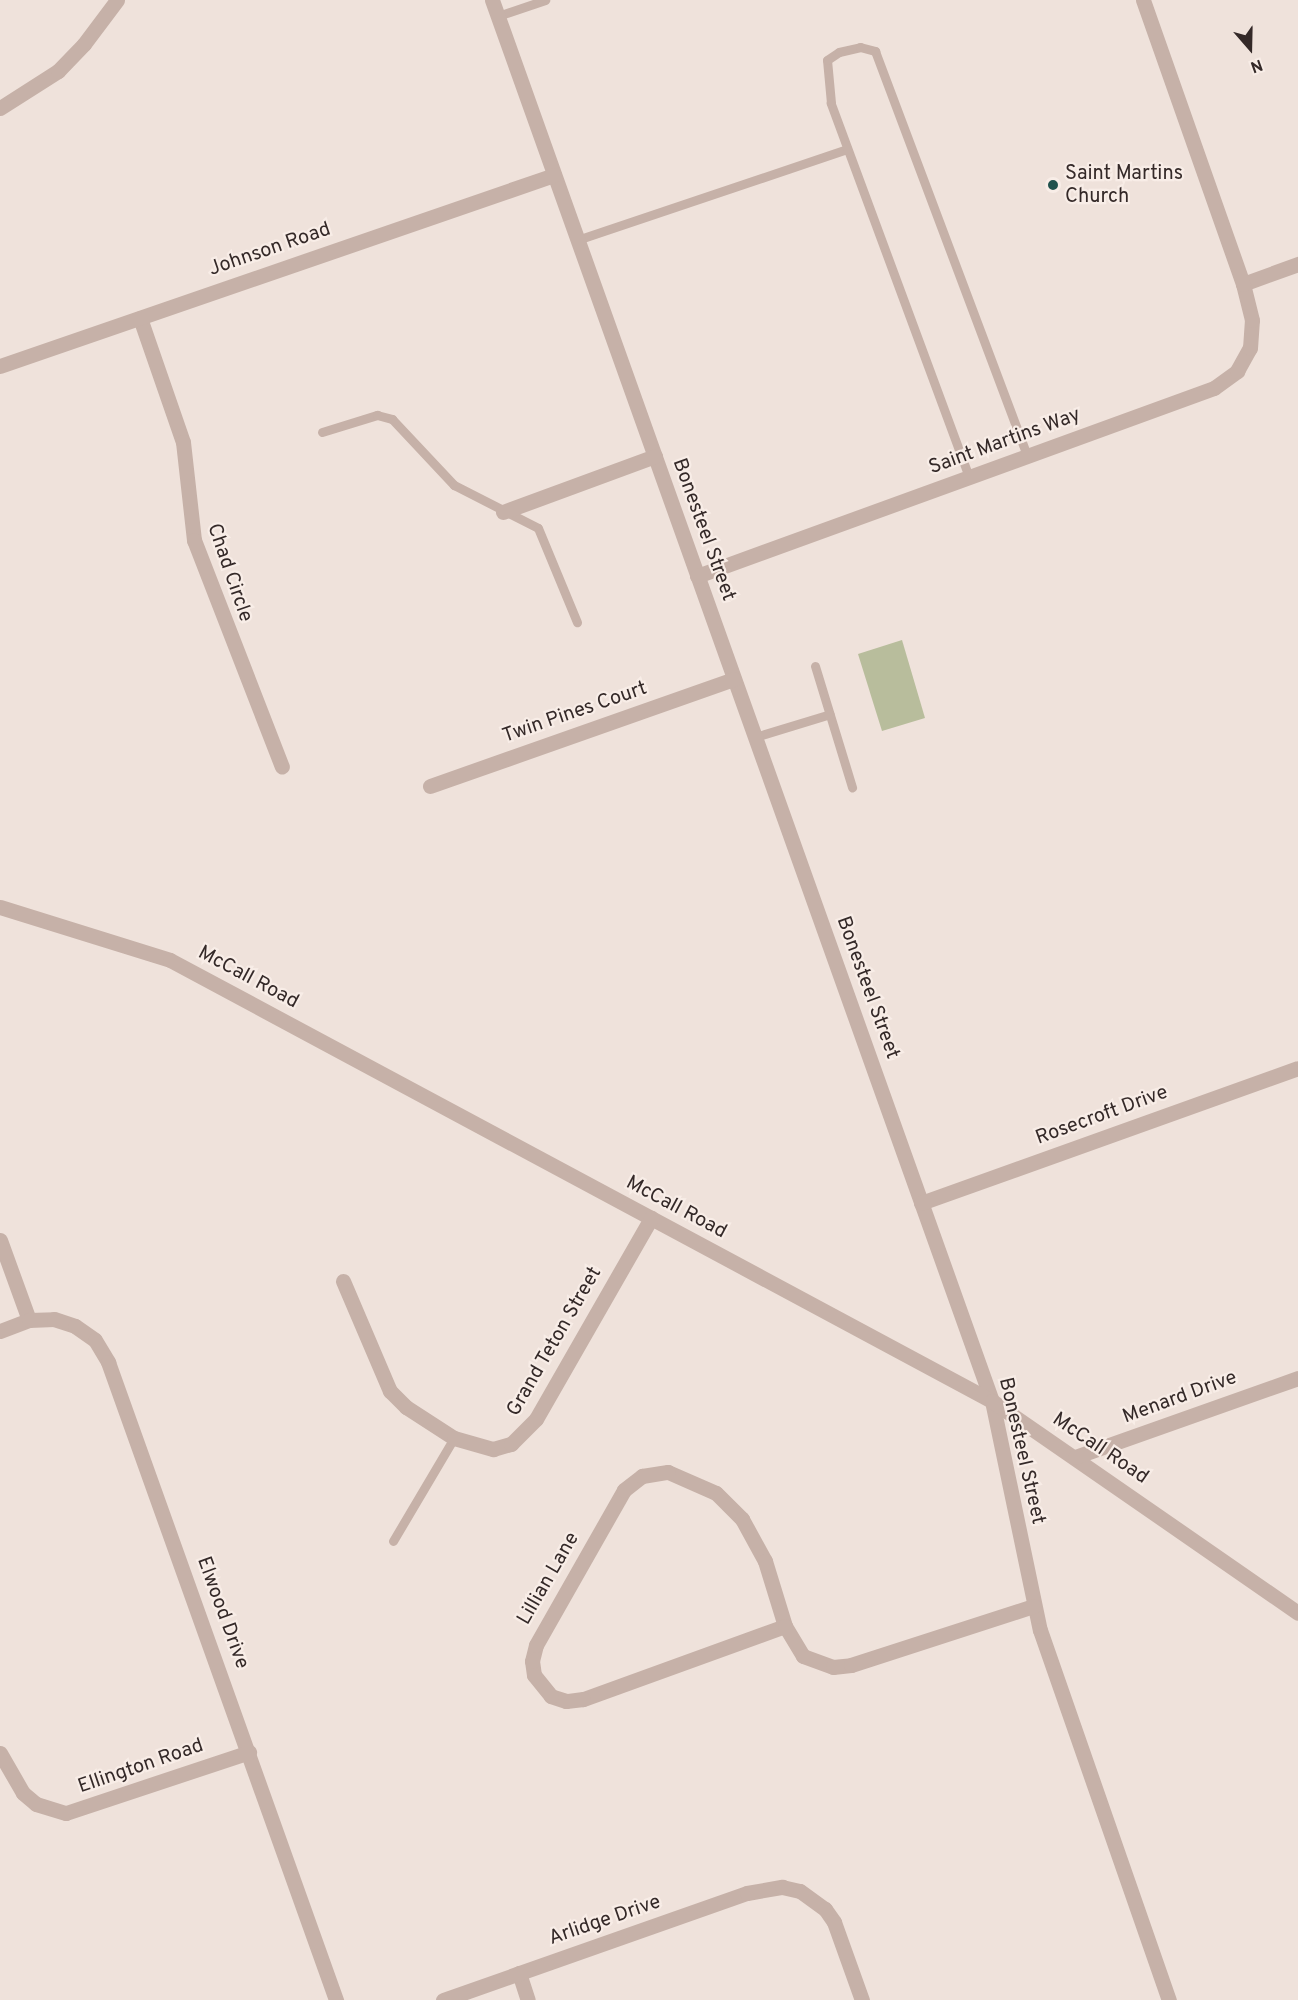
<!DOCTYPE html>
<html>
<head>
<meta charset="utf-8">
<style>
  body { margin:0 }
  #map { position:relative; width:1298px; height:2000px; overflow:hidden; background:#efe2db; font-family:Overpass,sans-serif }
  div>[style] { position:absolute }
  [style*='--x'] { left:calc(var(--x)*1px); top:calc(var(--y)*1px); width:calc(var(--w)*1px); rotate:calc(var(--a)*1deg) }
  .green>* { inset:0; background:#b8bd9c }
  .service>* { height:9px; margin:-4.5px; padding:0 4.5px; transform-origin:4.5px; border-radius:4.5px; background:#c6b1a8 }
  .minor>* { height:15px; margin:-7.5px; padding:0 7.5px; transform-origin:7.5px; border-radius:7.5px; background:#c6b1a8 }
  .dots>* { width:16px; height:16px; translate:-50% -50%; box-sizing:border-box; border:3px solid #f8ede7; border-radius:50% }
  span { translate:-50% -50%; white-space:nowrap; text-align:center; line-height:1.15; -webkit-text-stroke:4.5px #f8ede7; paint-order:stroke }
  .poi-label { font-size:20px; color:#342928 }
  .left { translate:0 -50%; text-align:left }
  .street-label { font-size:20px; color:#342928 }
  .north { position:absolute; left:1220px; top:18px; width:60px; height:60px; -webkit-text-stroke:4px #f8ede7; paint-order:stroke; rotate:160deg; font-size:16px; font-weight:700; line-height:24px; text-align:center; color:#342928 }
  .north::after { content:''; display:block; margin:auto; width:21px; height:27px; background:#342928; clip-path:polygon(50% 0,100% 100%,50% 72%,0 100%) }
</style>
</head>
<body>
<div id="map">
  <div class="green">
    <i style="clip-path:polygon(902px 640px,925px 718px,882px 731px,858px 654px)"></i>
  </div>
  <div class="service">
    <i style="--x:498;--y:16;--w:50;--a:-18.8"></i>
    <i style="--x:577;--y:240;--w:285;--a:-18.6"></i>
    <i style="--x:322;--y:432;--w:58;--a:-17.2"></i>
    <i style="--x:377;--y:415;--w:16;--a:15"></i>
    <i style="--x:392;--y:419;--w:91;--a:46.8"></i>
    <i style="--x:454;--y:485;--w:94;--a:27.1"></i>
    <i style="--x:538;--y:528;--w:102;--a:67.5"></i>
    <i style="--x:969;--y:477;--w:399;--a:-110.3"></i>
    <i style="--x:831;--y:103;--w:43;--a:-95.3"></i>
    <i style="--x:827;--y:60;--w:14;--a:-34"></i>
    <i style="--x:839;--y:52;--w:22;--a:-13"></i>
    <i style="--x:860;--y:47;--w:16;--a:15"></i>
    <i style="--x:875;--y:51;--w:433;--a:69.4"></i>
    <i style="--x:815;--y:666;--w:127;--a:73"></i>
    <i style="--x:755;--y:737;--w:78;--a:-17"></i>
    <i style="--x:393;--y:1541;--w:120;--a:-59.4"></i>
  </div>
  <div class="minor">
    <i style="--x:492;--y:0;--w:1488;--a:70.36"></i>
    <i style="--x:992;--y:1401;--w:234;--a:78.2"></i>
    <i style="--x:1040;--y:1630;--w:392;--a:70.8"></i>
    <i style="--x:0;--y:108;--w:69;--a:-32.5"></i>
    <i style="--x:58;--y:71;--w:37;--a:-46"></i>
    <i style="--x:84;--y:44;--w:55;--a:-53.1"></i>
    <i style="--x:1243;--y:284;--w:59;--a:-20"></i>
    <i style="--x:140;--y:318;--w:131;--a:70.9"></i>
    <i style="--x:183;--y:442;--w:99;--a:83.6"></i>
    <i style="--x:194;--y:540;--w:243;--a:68.8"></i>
    <i style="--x:0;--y:366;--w:586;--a:-19.02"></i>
    <i style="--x:503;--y:512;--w:162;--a:-20.2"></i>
    <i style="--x:697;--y:576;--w:550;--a:-19.98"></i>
    <i style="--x:1214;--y:388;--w:29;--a:-36"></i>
    <i style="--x:1237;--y:371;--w:26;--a:-61"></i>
    <i style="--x:1250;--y:348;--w:28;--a:-86"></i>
    <i style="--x:1252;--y:320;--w:37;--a:-104"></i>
    <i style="--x:1243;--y:284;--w:301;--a:-109.4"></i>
    <i style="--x:430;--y:786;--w:322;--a:-19.4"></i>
    <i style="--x:0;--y:907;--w:178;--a:17.3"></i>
    <i style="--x:170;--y:960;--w:933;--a:28.21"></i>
    <i style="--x:992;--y:1401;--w:372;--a:34.7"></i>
    <i style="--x:921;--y:1203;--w:400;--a:-19.7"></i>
    <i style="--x:0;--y:1240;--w:85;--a:70.1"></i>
    <i style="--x:343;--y:1281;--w:120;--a:66.9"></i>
    <i style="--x:390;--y:1391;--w:23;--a:45"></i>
    <i style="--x:406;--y:1407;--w:57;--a:32.9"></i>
    <i style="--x:454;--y:1438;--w:41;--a:15.8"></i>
    <i style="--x:493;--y:1449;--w:19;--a:-16"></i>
    <i style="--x:511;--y:1444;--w:35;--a:-45"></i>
    <i style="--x:536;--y:1419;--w:232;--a:-60.2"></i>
    <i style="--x:0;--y:1331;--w:31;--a:-21"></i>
    <i style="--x:29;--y:1320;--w:25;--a:-2"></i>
    <i style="--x:54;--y:1319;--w:22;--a:18"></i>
    <i style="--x:75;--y:1326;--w:24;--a:35"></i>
    <i style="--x:95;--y:1340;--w:26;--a:59"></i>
    <i style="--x:108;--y:1362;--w:678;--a:70.33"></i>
    <i style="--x:1075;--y:1457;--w:237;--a:-19.5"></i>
    <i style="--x:668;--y:1472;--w:52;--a:23.6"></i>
    <i style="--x:716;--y:1493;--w:37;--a:45"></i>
    <i style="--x:742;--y:1519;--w:48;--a:61.3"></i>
    <i style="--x:765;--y:1561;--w:68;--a:72.9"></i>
    <i style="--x:785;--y:1626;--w:215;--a:160.1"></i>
    <i style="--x:583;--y:1699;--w:17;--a:173"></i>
    <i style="--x:566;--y:1701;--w:16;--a:-162"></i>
    <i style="--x:551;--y:1696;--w:27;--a:-129"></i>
    <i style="--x:534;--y:1675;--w:14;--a:-98"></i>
    <i style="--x:532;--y:1661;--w:16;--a:-76"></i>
    <i style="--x:536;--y:1645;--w:178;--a:-60.4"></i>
    <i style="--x:624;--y:1490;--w:23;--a:-38"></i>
    <i style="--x:642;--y:1476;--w:26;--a:-9"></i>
    <i style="--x:785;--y:1626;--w:35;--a:59"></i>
    <i style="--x:803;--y:1656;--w:32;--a:20"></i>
    <i style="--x:833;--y:1667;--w:18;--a:-6"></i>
    <i style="--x:851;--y:1665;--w:192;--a:-17.9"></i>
    <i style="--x:0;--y:1753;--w:46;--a:60.1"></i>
    <i style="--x:23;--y:1793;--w:17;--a:40"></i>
    <i style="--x:36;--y:1804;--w:31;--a:17"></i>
    <i style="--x:66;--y:1813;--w:193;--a:-18.4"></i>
    <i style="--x:519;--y:1973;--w:28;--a:72"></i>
    <i style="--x:443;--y:2000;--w:322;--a:-19.4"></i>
    <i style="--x:747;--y:1893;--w:36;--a:-10"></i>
    <i style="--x:782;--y:1887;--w:18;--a:13"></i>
    <i style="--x:800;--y:1891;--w:31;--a:36"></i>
    <i style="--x:825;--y:1909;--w:16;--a:55"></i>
    <i style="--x:834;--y:1922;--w:83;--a:70.3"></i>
  </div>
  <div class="dots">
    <i style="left:1053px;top:185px;background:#21524d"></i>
  </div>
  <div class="poi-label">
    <span class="left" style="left:1065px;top:186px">Saint Martins<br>Church</span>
  </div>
  <div class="street-label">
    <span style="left:270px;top:250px;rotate:-19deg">Johnson Road</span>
    <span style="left:1005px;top:442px;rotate:-20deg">Saint Martins Way</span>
    <span style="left:703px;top:530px;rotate:70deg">Bonesteel Street</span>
    <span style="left:229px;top:573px;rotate:71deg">Chad Circle</span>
    <span style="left:575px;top:713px;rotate:-19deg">Twin Pines Court</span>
    <span style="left:248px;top:978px;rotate:28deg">McCall Road</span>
    <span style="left:867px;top:988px;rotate:70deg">Bonesteel Street</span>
    <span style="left:1102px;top:1116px;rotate:-20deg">Rosecroft Drive</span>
    <span style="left:676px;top:1208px;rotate:28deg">McCall Road</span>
    <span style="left:555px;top:1342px;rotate:-60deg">Grand Teton Street</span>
    <span style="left:1180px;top:1398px;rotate:-20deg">Menard Drive</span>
    <span style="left:1100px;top:1449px;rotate:34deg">McCall Road</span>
    <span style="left:1021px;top:1451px;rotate:77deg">Bonesteel Street</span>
    <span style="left:549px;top:1579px;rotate:-60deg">Lillian Lane</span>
    <span style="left:222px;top:1613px;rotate:70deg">Elwood Drive</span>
    <span style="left:141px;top:1767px;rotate:-19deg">Ellington Road</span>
    <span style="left:605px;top:1921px;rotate:-19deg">Arlidge Drive</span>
  </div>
  <div class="north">N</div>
</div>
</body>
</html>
